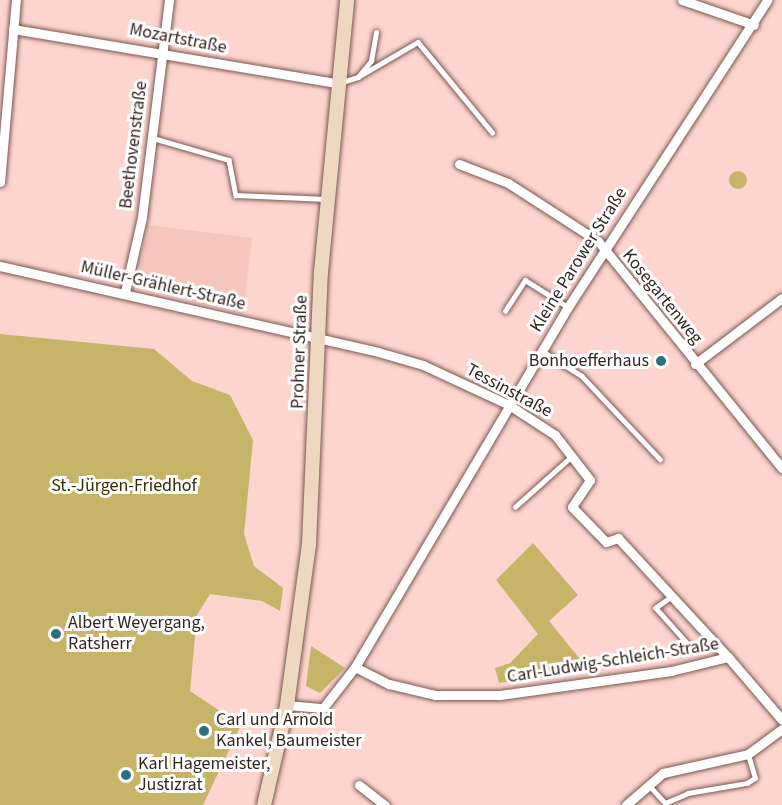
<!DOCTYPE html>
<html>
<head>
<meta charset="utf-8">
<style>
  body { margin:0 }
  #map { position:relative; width:782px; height:805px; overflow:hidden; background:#fdd4ce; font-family:"Source Sans 3",sans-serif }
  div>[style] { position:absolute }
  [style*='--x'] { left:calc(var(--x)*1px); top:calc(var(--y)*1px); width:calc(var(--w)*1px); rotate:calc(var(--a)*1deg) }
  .built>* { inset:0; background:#f6c6be }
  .green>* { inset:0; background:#c6b469 }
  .round { border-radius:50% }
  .roads { filter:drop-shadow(0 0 2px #7a5752) drop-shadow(0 0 2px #7a5752) }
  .lane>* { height:4.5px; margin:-2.25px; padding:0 2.25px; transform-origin:2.25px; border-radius:2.25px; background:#fff }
  .street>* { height:9px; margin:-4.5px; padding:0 4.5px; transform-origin:4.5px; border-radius:4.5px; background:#fff }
  .secondary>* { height:14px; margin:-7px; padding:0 7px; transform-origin:7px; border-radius:7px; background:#edd7c0 }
  .dots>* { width:16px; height:16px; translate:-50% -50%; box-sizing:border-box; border:3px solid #fff; border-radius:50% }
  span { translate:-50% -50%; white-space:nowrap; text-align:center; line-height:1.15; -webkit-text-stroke:6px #fff; paint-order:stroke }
  .street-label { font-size:18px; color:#342523 }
  .poi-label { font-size:18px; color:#342523 }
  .right { translate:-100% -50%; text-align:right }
  .left { translate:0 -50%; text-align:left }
  .park-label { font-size:18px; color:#352c02 }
</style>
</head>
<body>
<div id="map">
  <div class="built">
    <i style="clip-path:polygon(148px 225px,252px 238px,243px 314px,136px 288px)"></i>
  </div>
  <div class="green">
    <i class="round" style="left:729px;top:171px;width:18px;height:18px"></i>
    <i style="clip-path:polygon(0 334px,154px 349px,192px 381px,230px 395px,253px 440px,244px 534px,254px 566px,283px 588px,280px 611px,262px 601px,210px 594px,197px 615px,190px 691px,241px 725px,203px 805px,0 805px)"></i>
    <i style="clip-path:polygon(533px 543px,578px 595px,549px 621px,588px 669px,499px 683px,495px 668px,510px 663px,538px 634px,496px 580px)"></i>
    <i style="clip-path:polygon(311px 646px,345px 668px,320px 693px,306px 686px)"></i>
  </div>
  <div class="roads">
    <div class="lane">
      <i style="--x:358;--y:77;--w:69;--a:-30.3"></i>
      <i style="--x:418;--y:42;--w:117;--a:50.6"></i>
      <i style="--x:342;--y:82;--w:17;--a:-17"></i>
      <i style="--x:358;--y:77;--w:21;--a:-51"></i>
      <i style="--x:371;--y:61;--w:29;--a:-80"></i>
      <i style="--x:153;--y:138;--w:79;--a:16.1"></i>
      <i style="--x:229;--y:160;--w:36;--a:79"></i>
      <i style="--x:236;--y:195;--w:90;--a:2.5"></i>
      <i style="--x:505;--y:311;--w:37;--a:-57"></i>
      <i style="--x:525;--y:280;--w:51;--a:32.1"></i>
      <i style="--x:542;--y:351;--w:47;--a:32"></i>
      <i style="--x:582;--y:376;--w:114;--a:46.8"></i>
      <i style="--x:515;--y:507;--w:76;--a:-41.8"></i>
      <i style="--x:673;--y:596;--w:21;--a:145"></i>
      <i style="--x:656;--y:608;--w:51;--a:48.2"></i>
      <i style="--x:649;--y:785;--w:24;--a:48"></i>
      <i style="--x:665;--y:803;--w:25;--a:-23"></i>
      <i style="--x:688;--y:793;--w:60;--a:-9.6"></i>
      <i style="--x:747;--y:783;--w:9;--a:-32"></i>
      <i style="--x:755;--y:778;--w:24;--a:-107"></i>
    </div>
    <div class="street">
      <i style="--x:682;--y:0;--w:76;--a:19.1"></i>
      <i style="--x:13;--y:29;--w:328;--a:9.5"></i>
      <i style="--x:459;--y:164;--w:53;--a:21.2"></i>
      <i style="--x:508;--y:183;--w:107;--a:32.8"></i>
      <i style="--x:598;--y:241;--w:292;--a:51"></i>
      <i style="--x:0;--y:182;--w:183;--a:-85"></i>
      <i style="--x:0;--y:266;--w:388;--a:12.8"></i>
      <i style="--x:378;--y:352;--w:47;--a:16.1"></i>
      <i style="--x:423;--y:365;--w:95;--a:24.9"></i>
      <i style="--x:509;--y:405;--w:55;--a:33.1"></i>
      <i style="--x:555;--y:435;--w:57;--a:52.1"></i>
      <i style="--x:590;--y:480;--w:32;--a:124"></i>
      <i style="--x:572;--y:507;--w:49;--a:45.8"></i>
      <i style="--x:606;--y:542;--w:13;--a:-18"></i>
      <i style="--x:618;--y:538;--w:162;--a:47.3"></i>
      <i style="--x:125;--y:292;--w:77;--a:-77.2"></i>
      <i style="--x:142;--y:217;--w:219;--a:-82.9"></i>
      <i style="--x:695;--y:364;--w:109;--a:-37.2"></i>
      <i style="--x:355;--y:667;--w:38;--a:27"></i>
      <i style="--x:389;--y:684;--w:47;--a:13.4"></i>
      <i style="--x:435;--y:695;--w:65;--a:0"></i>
      <i style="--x:500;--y:695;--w:173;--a:-8"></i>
      <i style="--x:671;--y:671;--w:59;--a:-13.8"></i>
      <i style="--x:728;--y:657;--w:83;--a:49.4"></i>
      <i style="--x:287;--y:705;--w:36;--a:5"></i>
      <i style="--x:323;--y:708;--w:52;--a:-52"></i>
      <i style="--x:355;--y:667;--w:418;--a:-59.4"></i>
      <i style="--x:568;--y:307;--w:366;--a:-57"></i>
      <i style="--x:359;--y:785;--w:33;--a:38"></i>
      <i style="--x:626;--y:805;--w:49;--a:-40.9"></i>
      <i style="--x:663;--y:773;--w:87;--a:-12.6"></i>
      <i style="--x:748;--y:754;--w:42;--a:-36.3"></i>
    </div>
    <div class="secondary">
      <i style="--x:264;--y:805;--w:103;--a:-77"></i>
      <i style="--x:287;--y:705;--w:162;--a:-82.2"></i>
      <i style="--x:309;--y:544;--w:272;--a:-87.5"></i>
      <i style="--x:321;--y:272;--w:273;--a:-84.5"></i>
    </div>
  </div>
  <div class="dots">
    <i style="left:661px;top:361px;background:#2d7181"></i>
    <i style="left:56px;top:634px;background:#2d7181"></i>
    <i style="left:204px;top:731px;background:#2d7181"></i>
    <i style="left:126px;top:775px;background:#2d7181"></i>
  </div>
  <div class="street-label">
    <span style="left:178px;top:39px;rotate:11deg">Mozartstraße</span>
    <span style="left:134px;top:145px;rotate:-83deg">Beethovenstraße</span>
    <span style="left:579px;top:260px;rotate:-58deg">Kleine Parower Straße</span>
    <span style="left:163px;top:286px;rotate:13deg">Müller-Grählert-Straße</span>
    <span style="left:662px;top:297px;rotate:51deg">Kosegartenweg</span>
    <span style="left:300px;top:352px;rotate:-88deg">Prohner Straße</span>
    <span style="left:509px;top:391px;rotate:28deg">Tessinstraße</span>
    <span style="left:613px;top:661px;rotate:-9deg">Carl-Ludwig-Schleich-Straße</span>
  </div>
  <div class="poi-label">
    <span class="right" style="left:649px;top:361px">Bonhoefferhaus</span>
    <span class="left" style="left:68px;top:634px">Albert Weyergang,<br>Ratsherr</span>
    <span class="left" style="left:216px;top:731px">Carl und Arnold<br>Kankel, Baumeister</span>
    <span class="left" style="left:138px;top:775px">Karl Hagemeister,<br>Justizrat</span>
  </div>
  <div class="park-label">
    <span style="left:124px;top:486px">St.-Jürgen-Friedhof</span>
  </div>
</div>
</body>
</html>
